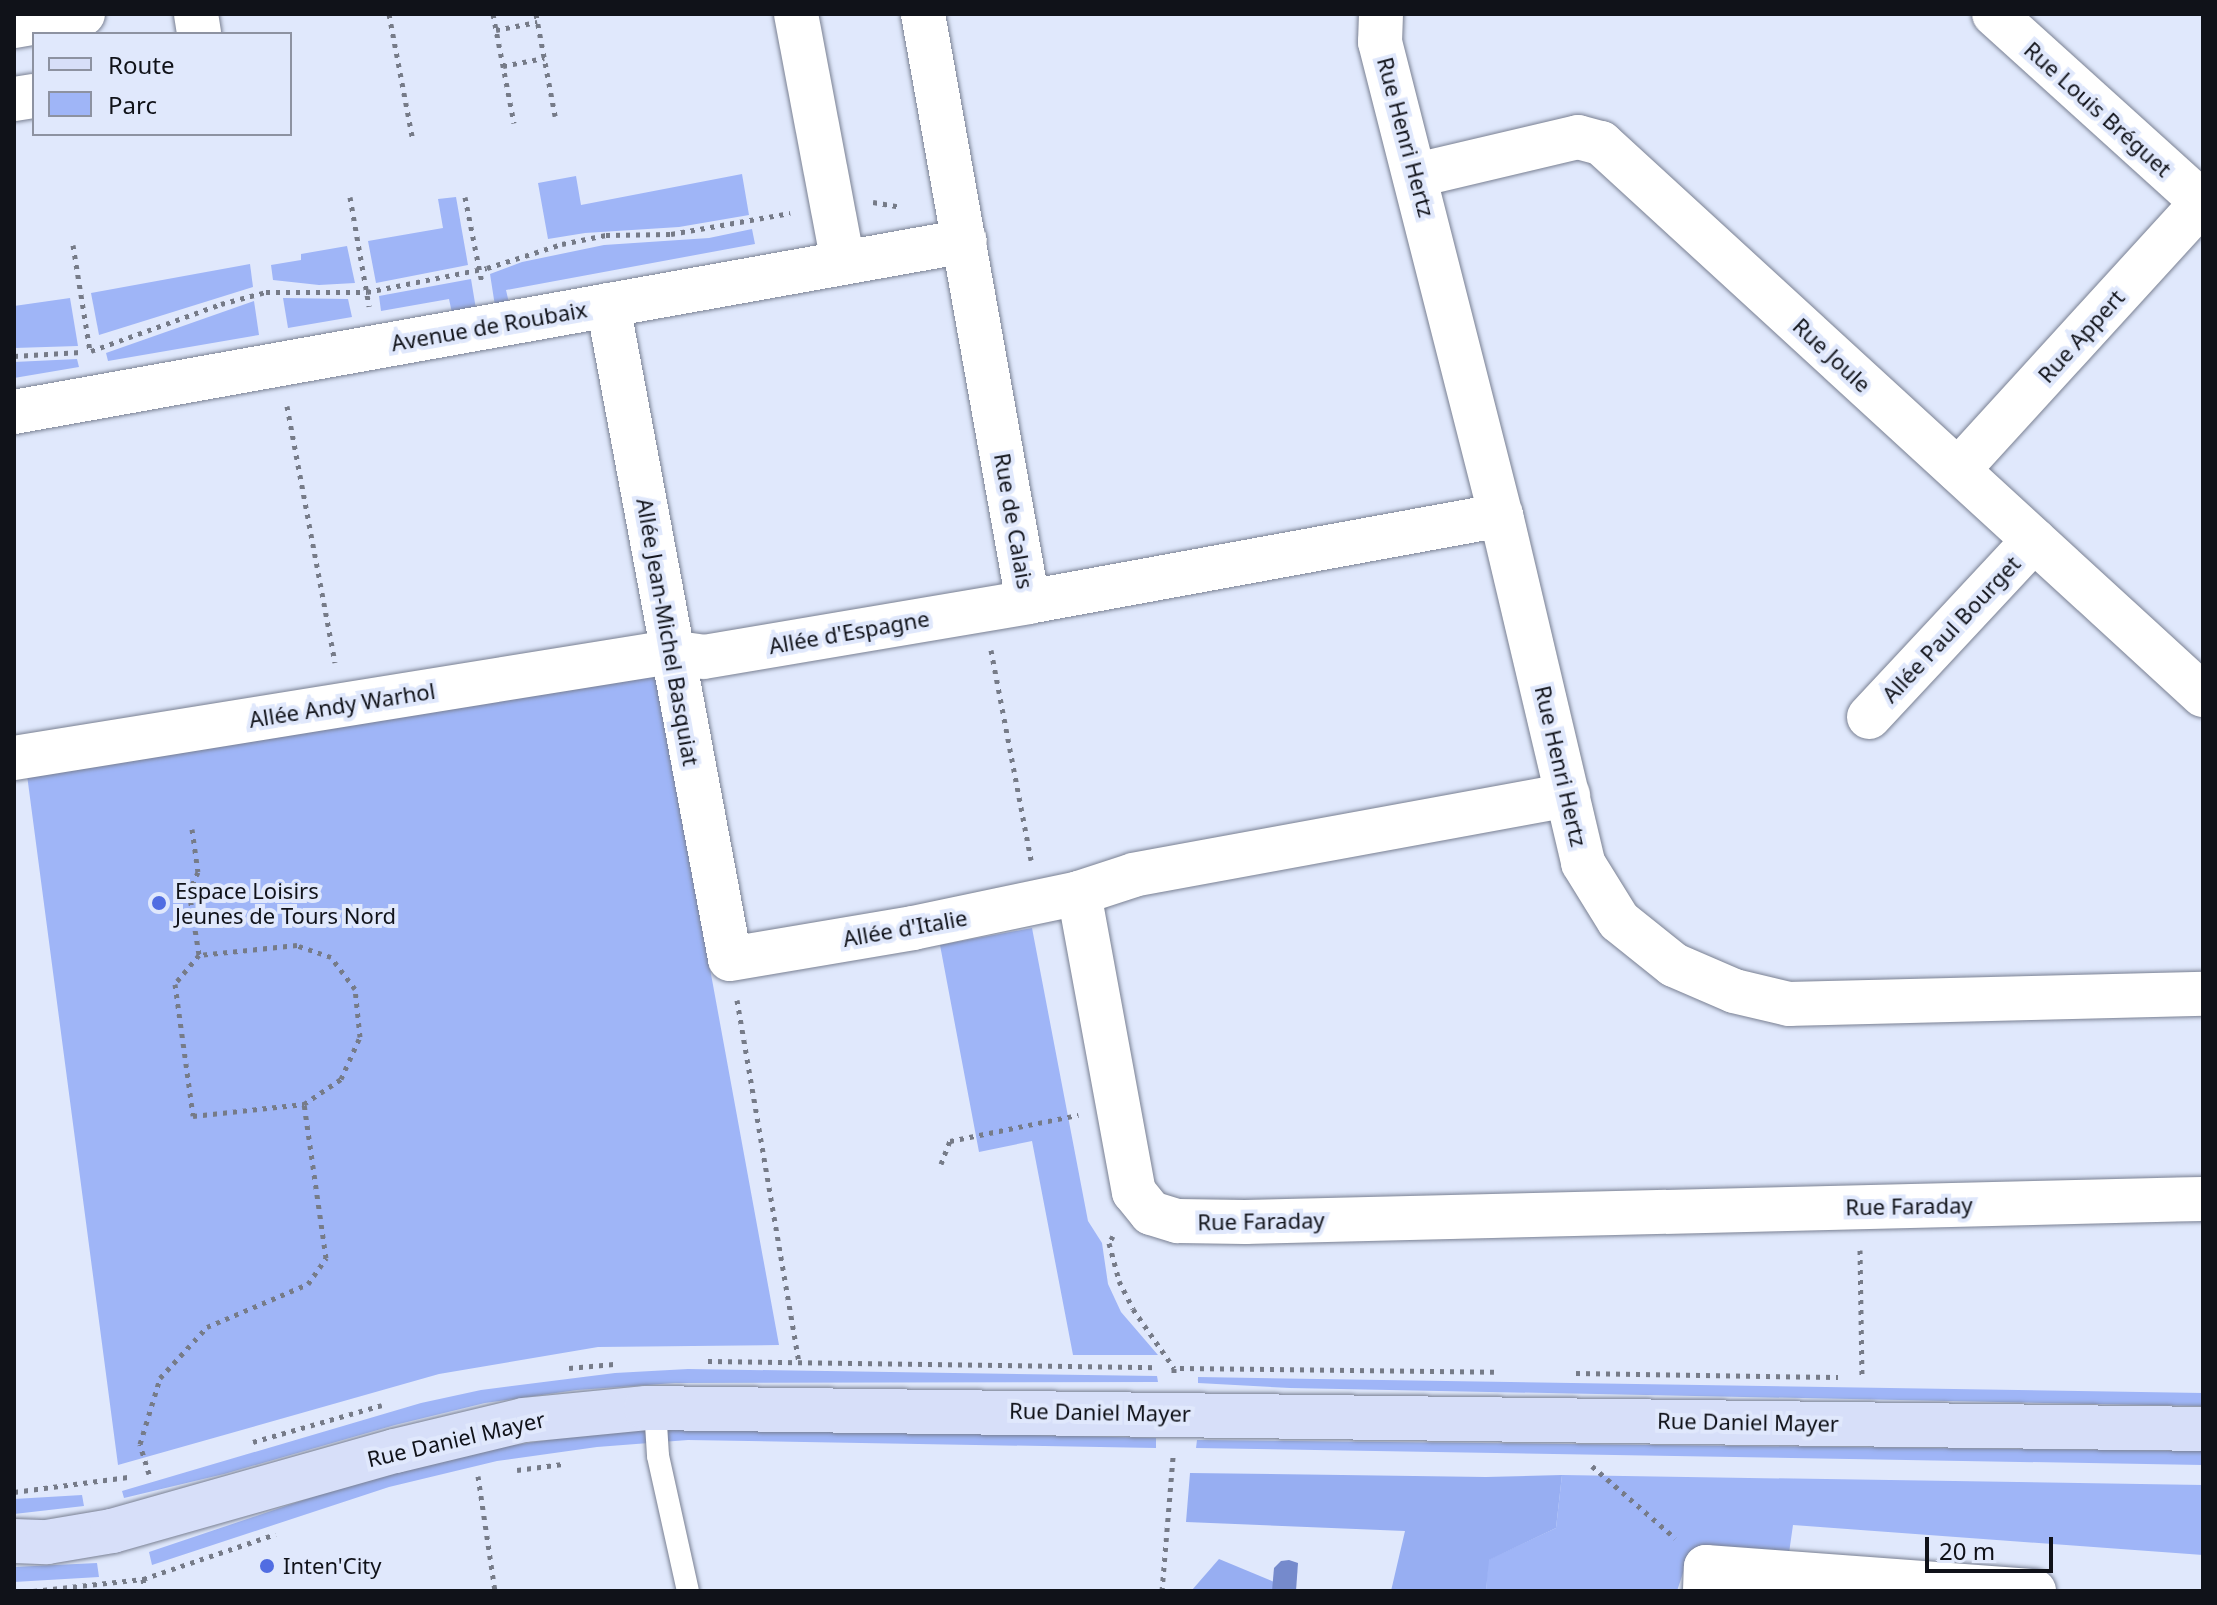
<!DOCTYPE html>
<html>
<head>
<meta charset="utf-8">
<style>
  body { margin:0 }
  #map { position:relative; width:2217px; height:1605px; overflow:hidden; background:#e0e8fc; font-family:"Noto Sans",sans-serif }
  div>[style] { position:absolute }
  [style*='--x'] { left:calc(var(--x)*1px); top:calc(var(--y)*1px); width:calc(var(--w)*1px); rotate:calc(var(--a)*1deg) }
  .green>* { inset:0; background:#9fb5f7 }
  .forest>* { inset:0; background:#97aef2 }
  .water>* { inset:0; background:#758acc }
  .path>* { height:5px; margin-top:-2.5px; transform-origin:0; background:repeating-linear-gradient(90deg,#767b88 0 4px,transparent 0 10px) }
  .roads { filter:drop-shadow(0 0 2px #798092) drop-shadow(0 0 2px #798092) }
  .lane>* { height:22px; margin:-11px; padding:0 11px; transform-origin:11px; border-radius:11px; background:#fff }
  .street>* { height:44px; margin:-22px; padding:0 22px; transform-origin:22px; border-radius:22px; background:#fff }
  .secondary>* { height:44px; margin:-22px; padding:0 22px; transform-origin:22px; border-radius:22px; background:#d7dff9 }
  .dots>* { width:22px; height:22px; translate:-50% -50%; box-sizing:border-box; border:4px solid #e0e8fc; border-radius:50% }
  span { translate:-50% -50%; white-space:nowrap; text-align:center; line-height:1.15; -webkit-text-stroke:8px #e0e8fc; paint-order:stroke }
  .street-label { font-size:22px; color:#101219 }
  .poi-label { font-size:22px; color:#101219 }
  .left { translate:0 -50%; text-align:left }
  .frame { position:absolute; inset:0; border:16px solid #101219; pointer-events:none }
  .legend { position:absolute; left:32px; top:32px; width:260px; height:104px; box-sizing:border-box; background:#e0e8fc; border:2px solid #8d92a1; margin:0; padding:10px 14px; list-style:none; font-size:24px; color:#101219 }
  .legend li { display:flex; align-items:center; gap:16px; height:40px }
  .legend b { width:40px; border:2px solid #8d92a1 }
  .scale { position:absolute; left:1925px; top:1537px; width:128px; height:36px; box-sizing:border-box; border:4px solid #101219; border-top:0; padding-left:10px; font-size:24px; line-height:28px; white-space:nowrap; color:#101219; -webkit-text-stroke:6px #e0e8fc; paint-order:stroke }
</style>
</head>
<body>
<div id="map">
  <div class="green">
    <i style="clip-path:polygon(742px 174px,749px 215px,679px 227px,585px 233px,548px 239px,538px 183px,576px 176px,581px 205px)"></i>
    <i style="clip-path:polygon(456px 197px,468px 265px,376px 283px,368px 241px,443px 228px,438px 199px)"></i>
    <i style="clip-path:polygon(752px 229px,755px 244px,506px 290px,509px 303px,495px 306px,490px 274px,522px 262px,604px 245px,709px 238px)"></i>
    <i style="clip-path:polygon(347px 246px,355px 283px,319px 285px,273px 280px,271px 265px,301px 260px,301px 254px)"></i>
    <i style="clip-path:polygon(250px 264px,253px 287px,99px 335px,91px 293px)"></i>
    <i style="clip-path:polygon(471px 279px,476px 309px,452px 313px,449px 299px,381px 311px,379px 296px)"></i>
    <i style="clip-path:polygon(70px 298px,78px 346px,14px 348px,14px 306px)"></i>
    <i style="clip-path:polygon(283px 298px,348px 299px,352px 317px,288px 328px)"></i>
    <i style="clip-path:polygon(254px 301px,259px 335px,108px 361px,106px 353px)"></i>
    <i style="clip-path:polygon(77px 359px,79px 367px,14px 378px,14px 362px)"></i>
    <i style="clip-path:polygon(656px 674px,779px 1345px,598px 1347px,439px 1374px,118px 1465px,27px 775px)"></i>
    <i style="clip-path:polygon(1032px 928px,1088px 1221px,1102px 1243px,1108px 1284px,1121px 1312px,1158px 1355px,1073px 1355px,1032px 1141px,979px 1152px,940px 945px)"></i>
    <i style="clip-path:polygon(688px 1369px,1157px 1376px,1158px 1382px,675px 1383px,577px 1390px,485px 1403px,395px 1425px,224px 1474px,124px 1498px,122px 1491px,421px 1403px,481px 1390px,615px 1373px)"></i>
    <i style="clip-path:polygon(1198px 1377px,2203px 1393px,2203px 1406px,1290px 1388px,1198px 1383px)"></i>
    <i style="clip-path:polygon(688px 1427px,1156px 1438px,1156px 1448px,688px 1440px,597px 1447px,497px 1461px,389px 1487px,152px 1565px,149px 1552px,384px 1473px,494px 1448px,595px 1433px)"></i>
    <i style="clip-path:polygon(1197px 1440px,2202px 1451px,2203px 1465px,1196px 1448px)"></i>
    <i style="clip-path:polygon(1562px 1475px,2203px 1485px,2203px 1555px,1793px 1525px,1789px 1553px,1685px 1567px,1677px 1591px,1486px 1591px,1488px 1560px,1556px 1528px)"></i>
    <i style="clip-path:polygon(82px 1495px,84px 1506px,14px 1514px,14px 1499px)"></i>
    <i style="clip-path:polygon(97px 1563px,99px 1577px,14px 1582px,14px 1567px)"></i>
  </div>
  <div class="forest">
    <i style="clip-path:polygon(1190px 1473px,1486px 1477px,1562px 1475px,1556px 1528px,1489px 1560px,1486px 1591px,1391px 1591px,1405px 1531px,1186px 1522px)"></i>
    <i style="clip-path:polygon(1219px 1559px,1296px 1591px,1192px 1590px)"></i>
  </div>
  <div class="water">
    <i style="clip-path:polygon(1289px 1560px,1298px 1563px,1296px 1591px,1272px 1591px,1274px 1568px,1281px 1561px)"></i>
  </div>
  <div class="path">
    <i style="--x:389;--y:14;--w:129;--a:79.3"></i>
    <i style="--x:493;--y:14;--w:111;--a:79.1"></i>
    <i style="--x:536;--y:14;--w:104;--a:79.4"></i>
    <i style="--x:496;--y:30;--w:42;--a:-11"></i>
    <i style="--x:503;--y:66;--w:42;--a:-11"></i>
    <i style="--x:350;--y:197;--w:111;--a:80.1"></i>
    <i style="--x:465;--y:197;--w:88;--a:78.8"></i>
    <i style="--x:873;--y:202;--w:29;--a:10"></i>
    <i style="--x:73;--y:245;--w:107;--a:80.9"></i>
    <i style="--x:91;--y:351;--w:138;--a:-19.9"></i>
    <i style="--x:221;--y:304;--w:47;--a:-14.9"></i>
    <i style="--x:266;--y:292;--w:101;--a:0"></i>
    <i style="--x:367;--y:292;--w:122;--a:-11.3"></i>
    <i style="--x:487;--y:268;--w:79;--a:-17.7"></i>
    <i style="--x:562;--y:244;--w:45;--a:-11.6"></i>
    <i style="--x:606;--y:235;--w:65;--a:-0.9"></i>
    <i style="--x:671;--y:234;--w:121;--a:-10"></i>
    <i style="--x:14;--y:356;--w:67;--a:-3.4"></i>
    <i style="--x:287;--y:406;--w:261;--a:79.4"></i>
    <i style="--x:991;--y:650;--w:214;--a:79.2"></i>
    <i style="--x:192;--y:829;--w:43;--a:82.1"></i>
    <i style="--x:198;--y:872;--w:21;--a:115"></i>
    <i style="--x:189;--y:891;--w:65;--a:81.1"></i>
    <i style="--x:199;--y:955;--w:38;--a:130"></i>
    <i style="--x:175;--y:984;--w:133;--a:82.2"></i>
    <i style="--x:193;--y:1116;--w:112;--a:-6.2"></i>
    <i style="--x:304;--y:1104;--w:45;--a:-34"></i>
    <i style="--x:341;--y:1079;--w:46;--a:-65.7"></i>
    <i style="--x:360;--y:1037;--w:48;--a:-95.9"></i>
    <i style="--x:355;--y:989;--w:40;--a:-127"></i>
    <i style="--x:331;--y:957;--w:36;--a:-161"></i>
    <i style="--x:297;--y:945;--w:99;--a:174.2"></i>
    <i style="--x:737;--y:1000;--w:367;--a:80.3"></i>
    <i style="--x:941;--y:1164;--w:25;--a:-69"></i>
    <i style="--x:950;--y:1141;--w:131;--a:-11.5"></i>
    <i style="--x:1113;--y:1236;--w:8;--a:120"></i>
    <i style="--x:1109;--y:1243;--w:39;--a:75"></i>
    <i style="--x:1119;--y:1281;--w:31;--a:63"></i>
    <i style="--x:1133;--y:1309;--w:72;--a:55.2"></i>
    <i style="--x:1174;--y:1368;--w:6;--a:90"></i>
    <i style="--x:1860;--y:1250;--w:127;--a:89.1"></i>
    <i style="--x:708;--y:1361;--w:450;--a:0.8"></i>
    <i style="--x:569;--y:1368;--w:45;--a:-5.1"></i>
    <i style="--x:1180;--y:1368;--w:314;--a:0.7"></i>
    <i style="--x:1576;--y:1373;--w:262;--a:0.9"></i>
    <i style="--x:253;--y:1442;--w:134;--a:-16"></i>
    <i style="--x:1592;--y:1466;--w:110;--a:40.9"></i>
    <i style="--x:517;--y:1470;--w:46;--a:-7.4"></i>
    <i style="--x:149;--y:1474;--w:31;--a:-107"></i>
    <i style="--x:140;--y:1444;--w:69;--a:-73.1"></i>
    <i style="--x:160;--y:1378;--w:69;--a:-47.3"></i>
    <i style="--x:207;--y:1327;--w:110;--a:-23.1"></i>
    <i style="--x:308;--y:1284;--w:32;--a:-55"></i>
    <i style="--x:326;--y:1258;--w:156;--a:-98.1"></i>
    <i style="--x:478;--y:1476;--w:116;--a:81.6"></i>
    <i style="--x:14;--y:1492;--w:115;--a:-7.5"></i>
    <i style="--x:143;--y:1579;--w:12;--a:81"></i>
    <i style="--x:33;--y:1591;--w:111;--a:-6.2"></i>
    <i style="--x:143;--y:1579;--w:140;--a:-18.7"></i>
    <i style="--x:1162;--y:1591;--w:135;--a:-85.3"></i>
  </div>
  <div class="roads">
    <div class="lane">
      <i style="--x:655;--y:1408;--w:48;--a:86.4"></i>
      <i style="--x:658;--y:1456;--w:138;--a:77.5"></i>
    </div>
    <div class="street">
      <i style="--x:196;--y:14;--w:20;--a:81"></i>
      <i style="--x:796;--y:14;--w:253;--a:79.3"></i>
      <i style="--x:923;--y:14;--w:597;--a:79.88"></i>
      <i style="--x:1028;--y:602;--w:481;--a:-10.4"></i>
      <i style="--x:1381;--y:14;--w:28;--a:92"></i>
      <i style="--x:1380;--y:42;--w:488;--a:75.7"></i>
      <i style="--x:1501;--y:515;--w:358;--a:76.7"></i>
      <i style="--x:1583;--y:863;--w:68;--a:58.2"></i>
      <i style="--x:1619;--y:921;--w:70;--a:38.7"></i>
      <i style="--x:1674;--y:965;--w:65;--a:23.4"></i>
      <i style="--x:1734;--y:991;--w:57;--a:13.3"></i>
      <i style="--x:1789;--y:1004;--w:414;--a:-1.4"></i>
      <i style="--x:1994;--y:14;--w:282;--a:42.1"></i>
      <i style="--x:14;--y:26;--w:70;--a:-9.9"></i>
      <i style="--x:14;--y:99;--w:20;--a:-9"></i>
      <i style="--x:1417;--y:175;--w:165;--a:-13.3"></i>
      <i style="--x:1578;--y:137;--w:24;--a:15"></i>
      <i style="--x:1601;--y:143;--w:817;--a:42.52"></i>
      <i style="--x:608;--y:305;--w:665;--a:79.43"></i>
      <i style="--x:730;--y:959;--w:186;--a:-9.6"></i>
      <i style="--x:913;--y:928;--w:170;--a:-11.9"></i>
      <i style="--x:14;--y:412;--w:966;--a:-10.19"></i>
      <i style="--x:1958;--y:470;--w:363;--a:-47.6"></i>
      <i style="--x:1869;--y:717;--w:242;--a:-47"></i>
      <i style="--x:14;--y:758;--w:665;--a:-9.18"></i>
      <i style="--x:670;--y:652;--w:34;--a:8"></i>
      <i style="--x:704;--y:657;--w:329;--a:-9.6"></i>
      <i style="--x:1568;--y:795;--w:441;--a:169.6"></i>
      <i style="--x:1134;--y:875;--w:58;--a:161.9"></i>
      <i style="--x:1079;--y:893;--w:304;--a:79.6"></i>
      <i style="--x:1134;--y:1192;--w:27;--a:51"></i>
      <i style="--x:1151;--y:1213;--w:28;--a:17"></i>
      <i style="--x:1178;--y:1221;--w:67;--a:0.9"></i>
      <i style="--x:1245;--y:1222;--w:958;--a:-1.38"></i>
      <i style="--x:1705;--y:1591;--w:24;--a:-88"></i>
      <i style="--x:1706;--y:1567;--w:329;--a:4.2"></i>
    </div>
    <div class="secondary">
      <i style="--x:14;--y:1541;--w:33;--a:2"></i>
      <i style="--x:47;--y:1542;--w:66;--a:-9.6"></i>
      <i style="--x:112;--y:1531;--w:294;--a:-15.8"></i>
      <i style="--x:395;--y:1451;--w:133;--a:-13.5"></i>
      <i style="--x:524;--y:1420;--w:123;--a:-5.6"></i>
      <i style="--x:646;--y:1408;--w:1557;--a:0.77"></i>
    </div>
  </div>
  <div class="dots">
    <i style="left:159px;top:903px;background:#516de2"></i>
    <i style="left:267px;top:1566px;background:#516de2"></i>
  </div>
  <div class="street-label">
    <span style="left:2098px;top:109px;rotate:42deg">Rue Louis Bréguet</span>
    <span style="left:1406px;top:137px;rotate:75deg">Rue Henri Hertz</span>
    <span style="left:489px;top:326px;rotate:-10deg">Avenue de Roubaix</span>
    <span style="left:2081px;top:336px;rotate:-48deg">Rue Appert</span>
    <span style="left:1832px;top:355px;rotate:43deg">Rue Joule</span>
    <span style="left:1014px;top:521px;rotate:80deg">Rue de Calais</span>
    <span style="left:1951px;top:629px;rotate:-47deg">Allée Paul Bourget</span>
    <span style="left:668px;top:632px;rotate:80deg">Allée Jean-Michel Basquiat</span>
    <span style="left:849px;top:632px;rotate:-10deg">Allée d'Espagne</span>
    <span style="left:342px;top:705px;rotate:-9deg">Allée Andy Warhol</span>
    <span style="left:1561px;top:766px;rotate:77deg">Rue Henri Hertz</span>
    <span style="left:905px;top:928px;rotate:-10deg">Allée d'Italie</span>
    <span style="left:1909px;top:1206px;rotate:-1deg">Rue Faraday</span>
    <span style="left:1261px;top:1221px;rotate:-1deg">Rue Faraday</span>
    <span style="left:1100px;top:1412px;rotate:1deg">Rue Daniel Mayer</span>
    <span style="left:1748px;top:1422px;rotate:1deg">Rue Daniel Mayer</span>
    <span style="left:456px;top:1439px;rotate:-13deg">Rue Daniel Mayer</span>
  </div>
  <div class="poi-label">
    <span class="left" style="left:175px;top:903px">Espace Loisirs<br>Jeunes de Tours Nord</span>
    <span class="left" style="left:283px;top:1566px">Inten'City</span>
  </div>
  <div class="frame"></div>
  <ul class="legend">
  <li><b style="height:10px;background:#d7dff9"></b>Route</li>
  <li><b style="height:22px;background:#9fb5f7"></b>Parc</li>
  </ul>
  <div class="scale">20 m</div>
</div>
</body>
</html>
